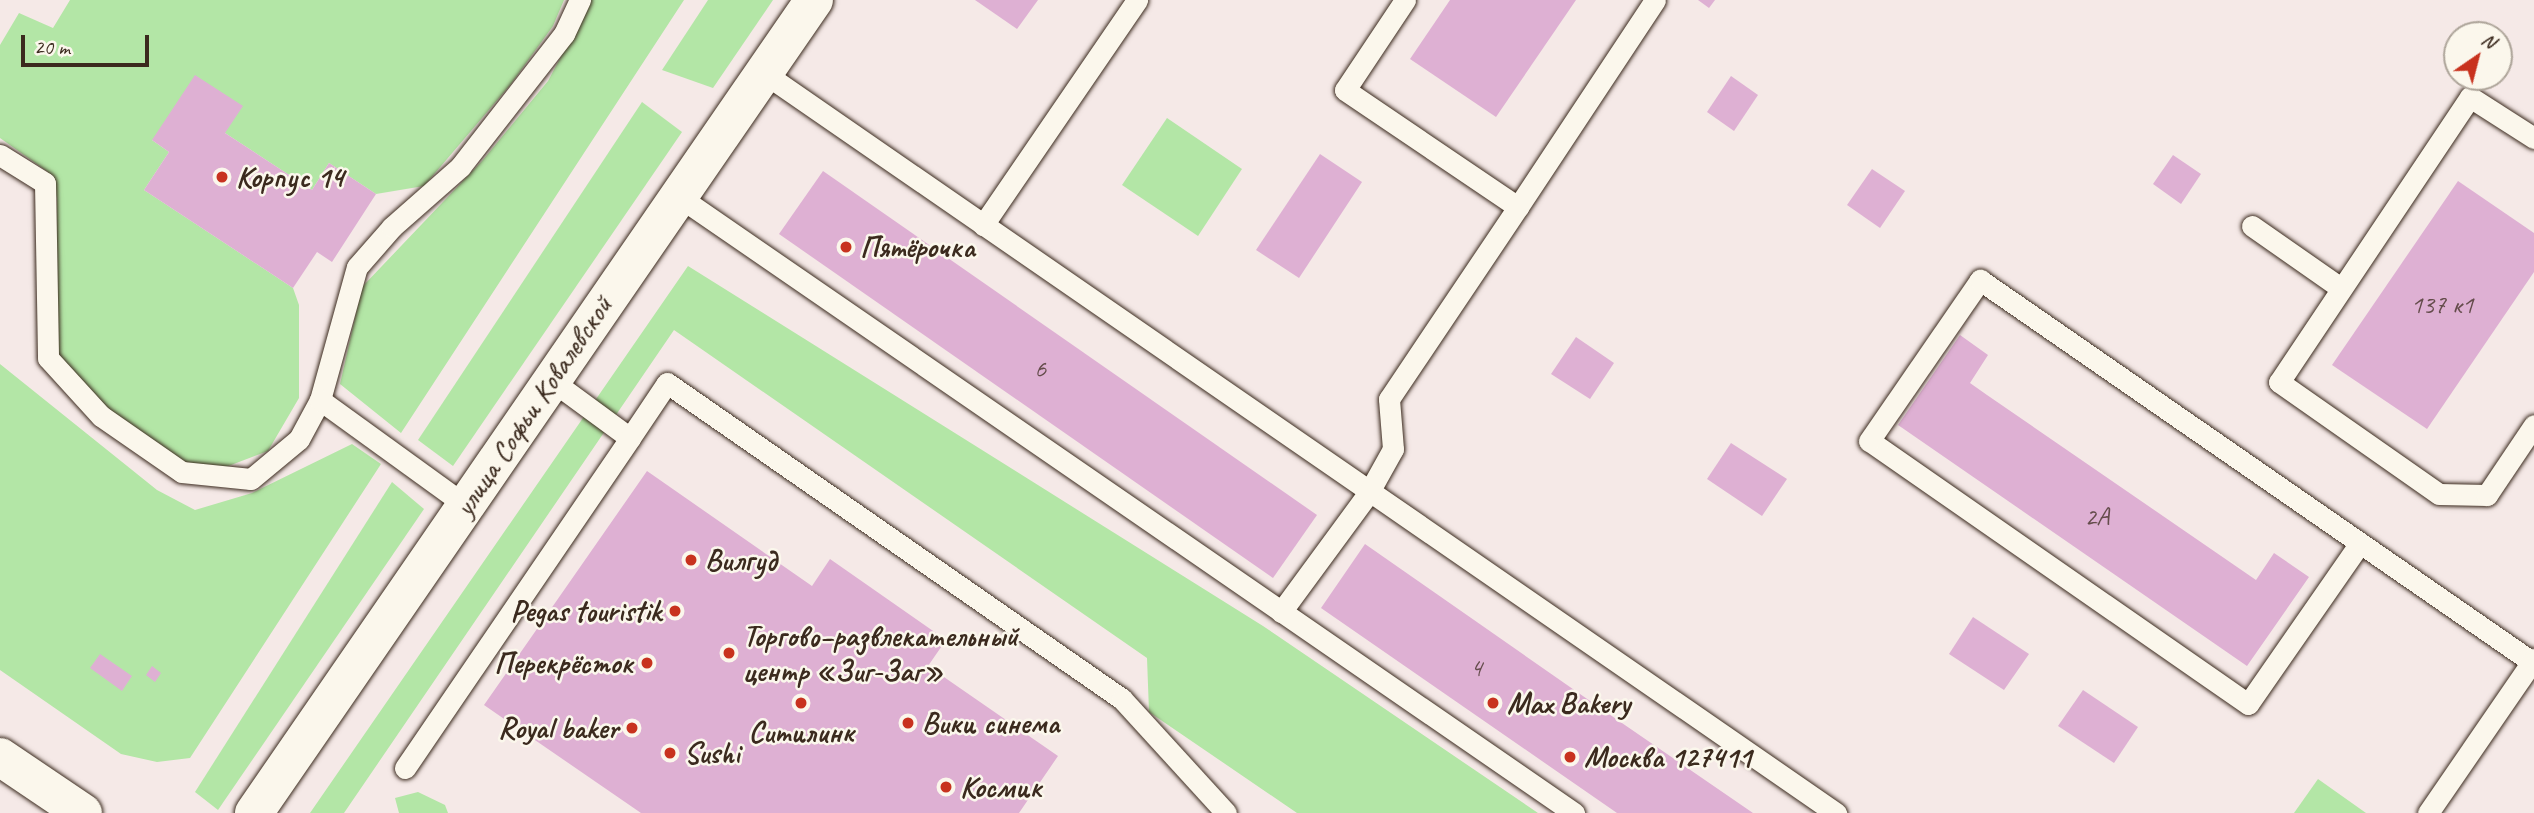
<!DOCTYPE html>
<html>
<head>
<meta charset="utf-8">
<style>
  body { margin:0 }
  #map { position:relative; width:2534px; height:813px; overflow:hidden; background:#f5e9e7; font-family:Caveat,sans-serif }
  div>[style] { position:absolute }
  [style*='--x'] { left:calc(var(--x)*1px); top:calc(var(--y)*1px); width:calc(var(--w)*1px); rotate:calc(var(--a)*1deg) }
  .green>* { inset:0; background:#b3e6a6 }
  .building>* { inset:0; background:#deb0d3 }
  .roads { filter:drop-shadow(0 0 2px #3b2a1e) drop-shadow(0 0 2px #3b2a1e) }
  .service>* { height:21px; margin:-10.5px; padding:0 10.5px; transform-origin:10.5px; border-radius:10.5px; background:#fbf7ec }
  .tertiary>* { height:38px; margin:-19px; padding:0 19px; transform-origin:19px; border-radius:19px; background:#fbf7ec }
  .dots>* { width:19px; height:19px; translate:-50% -50%; box-sizing:border-box; border:4px solid #fbf7ec; border-radius:50% }
  span { translate:-50% -50%; white-space:nowrap; text-align:center; line-height:1.15; -webkit-text-stroke:5px #fbf7ec; paint-order:stroke }
  .number-label { font-size:26px; color:#644c4b }
  .number-label span { -webkit-text-stroke-width:0 }
  .poi-label { font-size:30px; color:#3b2a1e; font-weight:700 }
  .left { translate:0 -50%; text-align:left }
  .right { translate:-100% -50%; text-align:right }
  .street-label { font-size:30px; color:#3b2a1e }
  .north { position:absolute; left:2443px; top:21px; width:70px; height:70px; box-sizing:border-box; background:#fbf7ec; border:2px solid #aea59a; border-radius:50%; rotate:35deg; font-size:19px; font-weight:700; line-height:28px; text-align:center; color:#3b2a1e }
  .north::after { content:''; display:block; margin:auto; width:24px; height:32px; background:#c8321e; clip-path:polygon(50% 0,100% 100%,50% 72%,0 100%) }
  .scale { position:absolute; left:21px; top:35px; width:128px; height:32px; box-sizing:border-box; border:4px solid #3b2a1e; border-top:0; padding-left:9px; font-size:21px; line-height:24px; white-space:nowrap; color:#3b2a1e; -webkit-text-stroke:5px #fbf7ec; paint-order:stroke }
</style>
</head>
<body>
<div id="map">
  <div class="green">
    <i style="clip-path:polygon(70px 0,564px 0,553px 26px,511px 84px,424px 186px,376px 194px,329px 163px,312px 190px,225px 133px,152px 140px,169px 152px,144px 190px,293px 288px,299px 305px,299px 398px,268px 451px,218px 470px,182px 461px,106px 410px,56px 352px,57px 198px,48px 172px,0 138px,0 45px,19px 13px,53px 28px)"></i>
    <i style="clip-path:polygon(591px 0,684px 0,401px 433px,340px 384px,362px 287px,482px 161px,548px 81px)"></i>
    <i style="clip-path:polygon(708px 0,773px 0,713px 88px,662px 70px)"></i>
    <i style="clip-path:polygon(642px 102px,682px 132px,453px 466px,418px 440px)"></i>
    <i style="clip-path:polygon(1167px 118px,1242px 169px,1198px 236px,1122px 185px)"></i>
    <i style="clip-path:polygon(688px 266px,1263px 626px,1538px 813px,1297px 813px,1149px 712px,1147px 658px,674px 330px,344px 813px,310px 813px)"></i>
    <i style="clip-path:polygon(0 364px,157px 490px,195px 510px,252px 493px,352px 444px,381px 464px,190px 758px,157px 762px,121px 754px,0 670px)"></i>
    <i style="clip-path:polygon(392px 482px,424px 509px,218px 810px,195px 792px)"></i>
    <i style="clip-path:polygon(2318px 779px,2366px 813px,2294px 813px)"></i>
    <i style="clip-path:polygon(418px 792px,445px 805px,448px 813px,399px 813px,395px 798px)"></i>
  </div>
  <div class="building">
    <i style="clip-path:polygon(975px 0,1038px 0,1017px 29px)"></i>
    <i style="clip-path:polygon(1450px 0,1576px 0,1496px 117px,1410px 59px)"></i>
    <i style="clip-path:polygon(1698px 0,1715px 0,1709px 8px)"></i>
    <i style="clip-path:polygon(195px 75px,243px 106px,225px 133px,312px 190px,329px 163px,376px 194px,332px 262px,317px 252px,293px 288px,144px 190px,169px 152px,152px 140px)"></i>
    <i style="clip-path:polygon(1731px 76px,1758px 95px,1734px 131px,1707px 112px)"></i>
    <i style="clip-path:polygon(1320px 154px,1362px 182px,1299px 278px,1256px 250px)"></i>
    <i style="clip-path:polygon(2173px 155px,2201px 174px,2181px 204px,2153px 184px)"></i>
    <i style="clip-path:polygon(1872px 169px,1905px 191px,1880px 228px,1847px 205px)"></i>
    <i style="clip-path:polygon(823px 171px,1317px 515px,1273px 578px,779px 234px)"></i>
    <i style="clip-path:polygon(2458px 181px,2534px 233px,2534px 272px,2427px 429px,2332px 365px)"></i>
    <i style="clip-path:polygon(1960px 335px,1988px 355px,1970px 383px,1987px 395px,2256px 580px,2274px 553px,2309px 577px,2247px 666px,1898px 425px)"></i>
    <i style="clip-path:polygon(1576px 337px,1614px 363px,1590px 399px,1551px 374px)"></i>
    <i style="clip-path:polygon(1731px 443px,1787px 479px,1762px 516px,1707px 479px)"></i>
    <i style="clip-path:polygon(647px 471px,812px 586px,830px 559px,946px 640px,928px 666px,1058px 756px,1019px 813px,641px 813px,484px 705px)"></i>
    <i style="clip-path:polygon(1365px 544px,1603px 710px,1753px 813px,1617px 813px,1321px 608px)"></i>
    <i style="clip-path:polygon(1973px 617px,2029px 654px,2004px 690px,1949px 654px)"></i>
    <i style="clip-path:polygon(100px 654px,132px 676px,122px 691px,90px 668px)"></i>
    <i style="clip-path:polygon(152px 666px,161px 673px,155px 682px,146px 675px)"></i>
    <i style="clip-path:polygon(2083px 690px,2138px 727px,2114px 763px,2058px 726px)"></i>
  </div>
  <div class="roads">
    <div class="service">
      <i style="--x:1405;--y:0;--w:108;--a:123.7"></i>
      <i style="--x:1345;--y:90;--w:209;--a:34.1"></i>
      <i style="--x:1518;--y:207;--w:248;--a:-56.5"></i>
      <i style="--x:764;--y:73;--w:1303;--a:34.62"></i>
      <i style="--x:2534;--y:138;--w:76;--a:-147.4"></i>
      <i style="--x:2470;--y:97;--w:343;--a:123.8"></i>
      <i style="--x:2279;--y:382;--w:195;--a:35"></i>
      <i style="--x:2439;--y:494;--w:48;--a:1.2"></i>
      <i style="--x:2487;--y:495;--w:84;--a:-56.1"></i>
      <i style="--x:0;--y:155;--w:53;--a:31.9"></i>
      <i style="--x:45;--y:183;--w:175;--a:89"></i>
      <i style="--x:48;--y:358;--w:79;--a:47.6"></i>
      <i style="--x:101;--y:416;--w:98;--a:34.7"></i>
      <i style="--x:182;--y:472;--w:69;--a:5.8"></i>
      <i style="--x:251;--y:479;--w:62;--a:-39.8"></i>
      <i style="--x:299;--y:439;--w:44;--a:-61.7"></i>
      <i style="--x:320;--y:400;--w:138;--a:-74.5"></i>
      <i style="--x:357;--y:267;--w:53;--a:-48.8"></i>
      <i style="--x:392;--y:227;--w:91;--a:-41.4"></i>
      <i style="--x:460;--y:167;--w:169;--a:-52"></i>
      <i style="--x:564;--y:34;--w:38;--a:-65"></i>
      <i style="--x:678;--y:196;--w:1088;--a:34.55"></i>
      <i style="--x:983;--y:225;--w:273;--a:-55.6"></i>
      <i style="--x:2252;--y:226;--w:108;--a:34.9"></i>
      <i style="--x:551;--y:380;--w:98;--a:36.3"></i>
      <i style="--x:630;--y:438;--w:66;--a:-56.1"></i>
      <i style="--x:667;--y:383;--w:554;--a:34.78"></i>
      <i style="--x:1122;--y:699;--w:154;--a:47.6"></i>
      <i style="--x:320;--y:400;--w:179;--a:35.9"></i>
      <i style="--x:2360;--y:543;--w:196;--a:124.8"></i>
      <i style="--x:2248;--y:704;--w:461;--a:-145.2"></i>
      <i style="--x:1869;--y:441;--w:196;--a:-55.4"></i>
      <i style="--x:1980;--y:280;--w:671;--a:34.68"></i>
      <i style="--x:1281;--y:612;--w:149;--a:-53.7"></i>
      <i style="--x:1369;--y:492;--w:49;--a:-60.8"></i>
      <i style="--x:1393;--y:449;--w:50;--a:-94.6"></i>
      <i style="--x:1389;--y:399;--w:231;--a:-56.1"></i>
      <i style="--x:405;--y:768;--w:399;--a:-55.7"></i>
      <i style="--x:2428;--y:813;--w:187;--a:-55.5"></i>
    </div>
    <div class="tertiary">
      <i style="--x:0;--y:757;--w:100;--a:34"></i>
      <i style="--x:254;--y:813;--w:987;--a:-55.44"></i>
    </div>
  </div>
  <div class="dots">
    <i style="left:222px;top:177px;background:#c8321e"></i>
    <i style="left:846px;top:247px;background:#c8321e"></i>
    <i style="left:691px;top:560px;background:#c8321e"></i>
    <i style="left:675px;top:611px;background:#c8321e"></i>
    <i style="left:729px;top:653px;background:#c8321e"></i>
    <i style="left:647px;top:663px;background:#c8321e"></i>
    <i style="left:801px;top:703px;background:#c8321e"></i>
    <i style="left:1493px;top:703px;background:#c8321e"></i>
    <i style="left:908px;top:723px;background:#c8321e"></i>
    <i style="left:632px;top:728px;background:#c8321e"></i>
    <i style="left:670px;top:753px;background:#c8321e"></i>
    <i style="left:1570px;top:757px;background:#c8321e"></i>
    <i style="left:946px;top:787px;background:#c8321e"></i>
  </div>
  <div class="number-label">
    <span style="left:2442px;top:305px">137 к1</span>
    <span style="left:1040px;top:369px">6</span>
    <span style="left:2097px;top:517px">2А</span>
    <span style="left:1476px;top:668px">4</span>
  </div>
  <div class="poi-label">
    <span class="left" style="left:236px;top:177px">Корпус 14</span>
    <span class="left" style="left:860px;top:247px">Пятёрочка</span>
    <span class="left" style="left:705px;top:560px">Вилгуд</span>
    <span class="right" style="left:661px;top:611px">Pegas touristik</span>
    <span class="left" style="left:743px;top:653px">Торгово–развлекательный<br>центр «Зиг-Заг»</span>
    <span class="right" style="left:633px;top:663px">Перекрёсток</span>
    <span class="left" style="left:1507px;top:703px">Max Bakery</span>
    <span class="left" style="left:922px;top:723px">Вики синема</span>
    <span class="right" style="left:618px;top:728px">Royal baker</span>
    <span style="left:801px;top:732px">Ситилинк</span>
    <span class="left" style="left:684px;top:753px">Sushi</span>
    <span class="left" style="left:1584px;top:757px">Москва 127411</span>
    <span class="left" style="left:960px;top:787px">Космик</span>
  </div>
  <div class="street-label">
    <span style="left:533px;top:406px;rotate:-56deg">улица Софьи Ковалевской</span>
  </div>
  <div class="north">N</div>
  <div class="scale">20 m</div>
</div>
</body>
</html>
